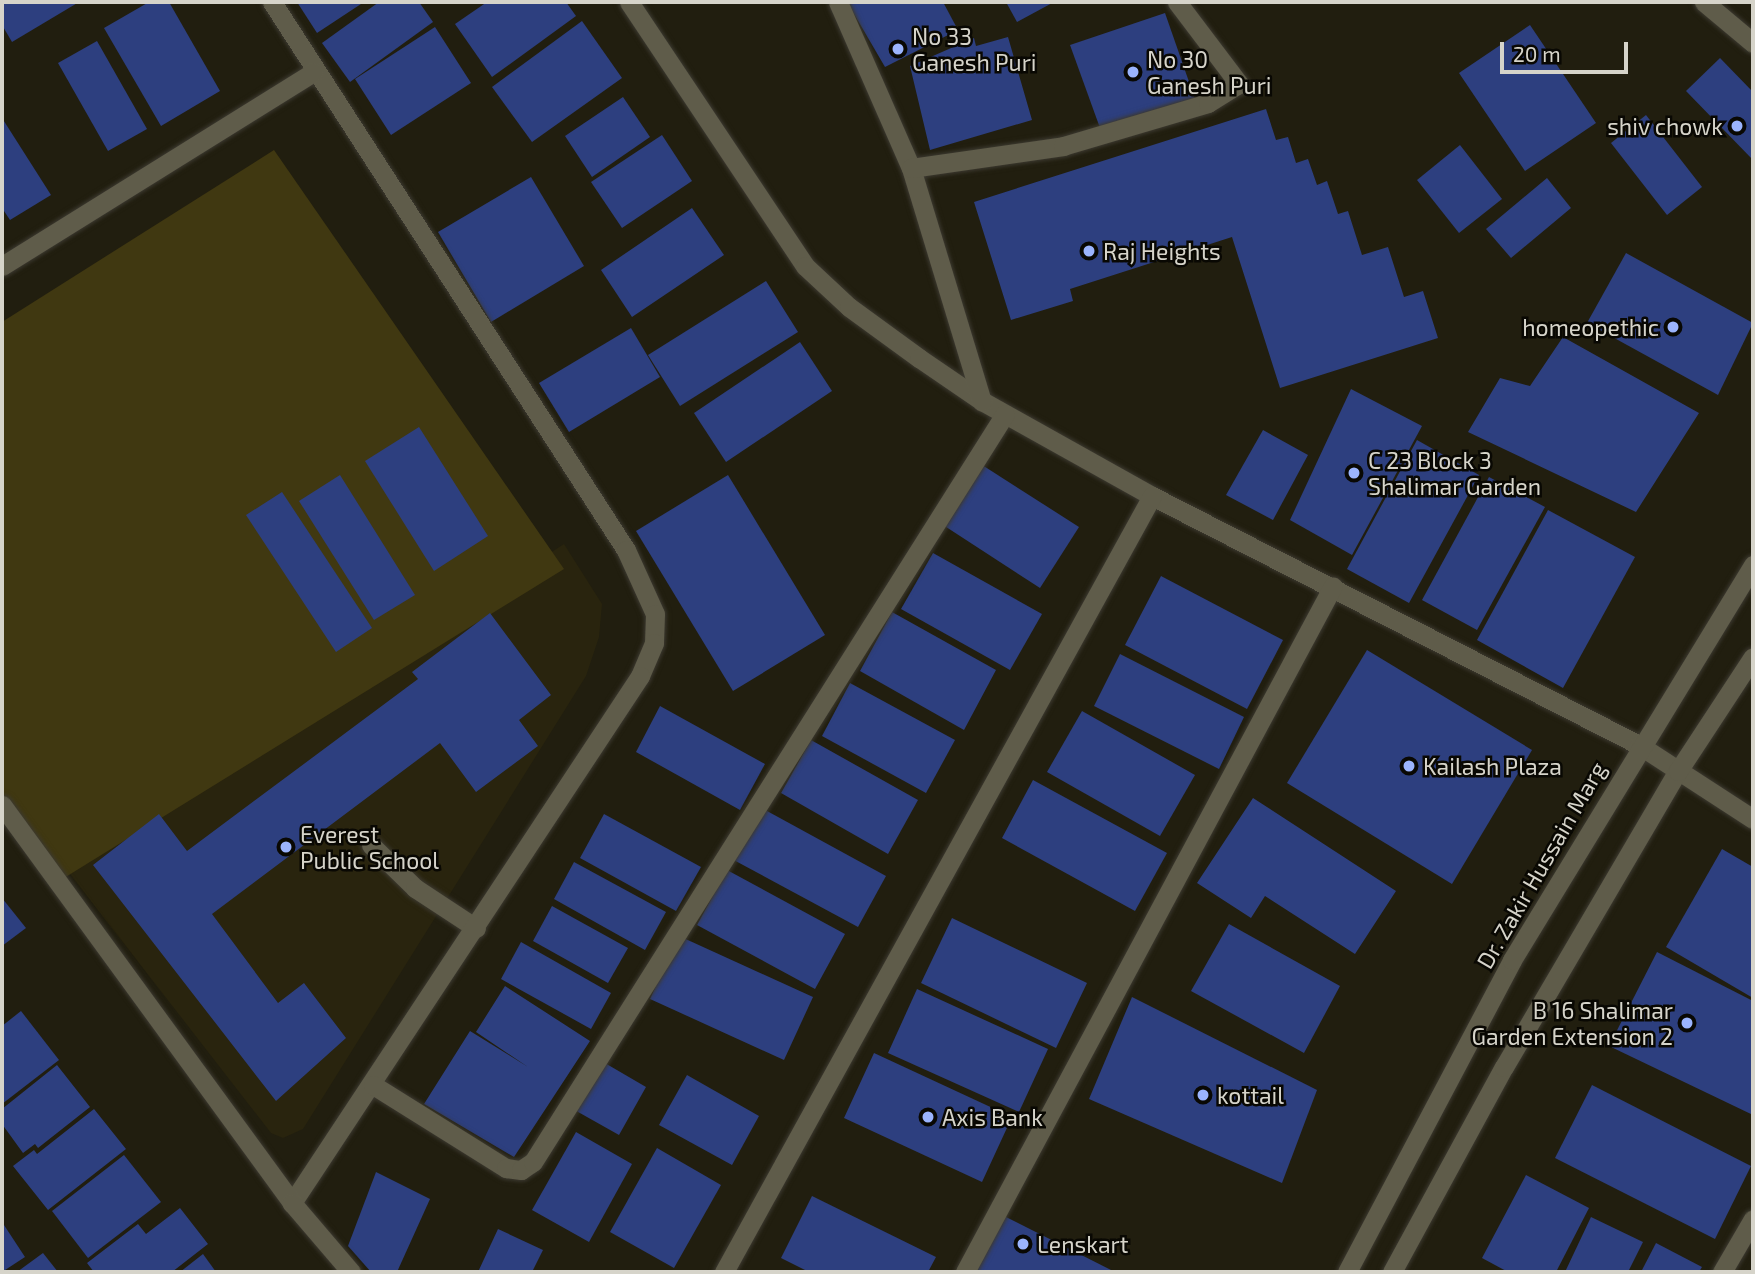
<!DOCTYPE html>
<html>
<head>
<meta charset="utf-8">
<style>
  body { margin:0 }
  #map { position:relative; width:1755px; height:1274px; overflow:hidden; background:#211e0f; font-family:"Exo 2",sans-serif }
  div>[style] { position:absolute }
  [style*='--x'] { left:calc(var(--x)*1px); top:calc(var(--y)*1px); width:calc(var(--w)*1px); rotate:calc(var(--a)*1deg) }
  .built>* { inset:0; background:#29240e }
  .green>* { inset:0; background:#403811 }
  .building>* { inset:0; background:#2d3f7f }
  .roads { filter:drop-shadow(0 0 2px #3c3930) drop-shadow(0 0 2px #3c3930) }
  .service>* { height:19px; margin:-9.5px; padding:0 9.5px; transform-origin:9.5px; border-radius:9.5px; background:#5f5c4a }
  .minor>* { height:19px; margin:-9.5px; padding:0 9.5px; transform-origin:9.5px; border-radius:9.5px; background:#5f5c4a }
  .tertiary>* { height:19px; margin:-9.5px; padding:0 9.5px; transform-origin:9.5px; border-radius:9.5px; background:#5f5c4a }
  .dots>* { width:19px; height:19px; translate:-50% -50%; box-sizing:border-box; border:4px solid #090803; border-radius:50% }
  span { translate:-50% -50%; white-space:nowrap; text-align:center; line-height:1.15; -webkit-text-stroke:5px #090803; paint-order:stroke }
  .poi-label { font-size:23px; color:#d6d4ca }
  .left { translate:0 -50%; text-align:left }
  .right { translate:-100% -50%; text-align:right }
  .street-label { font-size:23px; color:#d6d4ca }
  .frame { position:absolute; inset:0; border:4px solid #d6d4ca; pointer-events:none }
  .scale { position:absolute; left:1500px; top:42px; width:128px; height:32px; box-sizing:border-box; border:4px solid #d6d4ca; border-top:0; padding-left:9px; font-size:21px; line-height:24px; white-space:nowrap; color:#d6d4ca; -webkit-text-stroke:5px #090803; paint-order:stroke }
</style>
</head>
<body>
<div id="map">
  <div class="built">
    <i style="clip-path:polygon(564px 544px,602px 604px,599px 637px,586px 676px,303px 1129px,283px 1138px,271px 1133px,63px 865px)"></i>
  </div>
  <div class="green">
    <i style="clip-path:polygon(274px 150px,564px 569px,64px 878px,2px 813px,2px 322px)"></i>
  </div>
  <div class="building">
    <i style="clip-path:polygon(2px 2px,79px 2px,12px 42px,2px 25px)"></i>
    <i style="clip-path:polygon(149px 2px,169px 2px,220px 91px,161px 126px,104px 28px)"></i>
    <i style="clip-path:polygon(297px 2px,364px 2px,317px 33px)"></i>
    <i style="clip-path:polygon(379px 2px,419px 2px,433px 22px,350px 82px,322px 43px)"></i>
    <i style="clip-path:polygon(487px 2px,566px 2px,576px 16px,492px 77px,455px 24px)"></i>
    <i style="clip-path:polygon(847px 2px,943px 2px,958px 30px,885px 67px)"></i>
    <i style="clip-path:polygon(1006px 2px,1054px 2px,1017px 22px)"></i>
    <i style="clip-path:polygon(1165px 13px,1195px 99px,1100px 128px,1070px 45px)"></i>
    <i style="clip-path:polygon(582px 21px,622px 78px,532px 142px,492px 87px)"></i>
    <i style="clip-path:polygon(1530px 25px,1596px 123px,1525px 171px,1459px 73px)"></i>
    <i style="clip-path:polygon(435px 27px,471px 83px,391px 135px,355px 79px)"></i>
    <i style="clip-path:polygon(1008px 37px,1032px 120px,930px 150px,910px 66px,974px 38px,976px 46px)"></i>
    <i style="clip-path:polygon(97px 41px,147px 129px,108px 151px,58px 63px)"></i>
    <i style="clip-path:polygon(1720px 58px,1753px 92px,1753px 160px,1686px 91px)"></i>
    <i style="clip-path:polygon(623px 97px,650px 137px,592px 177px,565px 136px)"></i>
    <i style="clip-path:polygon(1266px 109px,1276px 140px,1288px 137px,1296px 163px,1308px 159px,1317px 185px,1327px 181px,1338px 214px,1348px 211px,1362px 255px,1388px 247px,1404px 297px,1423px 291px,1438px 338px,1280px 388px,1232px 237px,1070px 289px,1073px 301px,1011px 320px,974px 202px)"></i>
    <i style="clip-path:polygon(1646px 115px,1702px 187px,1667px 215px,1611px 143px)"></i>
    <i style="clip-path:polygon(2px 118px,51px 195px,10px 220px,2px 208px)"></i>
    <i style="clip-path:polygon(662px 135px,692px 181px,622px 228px,591px 182px)"></i>
    <i style="clip-path:polygon(1460px 145px,1502px 199px,1459px 233px,1417px 180px)"></i>
    <i style="clip-path:polygon(531px 177px,584px 266px,491px 322px,438px 232px)"></i>
    <i style="clip-path:polygon(1547px 178px,1571px 208px,1511px 258px,1486px 229px)"></i>
    <i style="clip-path:polygon(692px 208px,724px 255px,632px 317px,601px 270px)"></i>
    <i style="clip-path:polygon(1626px 253px,1753px 323px,1718px 395px,1587px 323px)"></i>
    <i style="clip-path:polygon(766px 281px,798px 332px,680px 406px,648px 355px)"></i>
    <i style="clip-path:polygon(631px 328px,660px 377px,569px 432px,539px 383px)"></i>
    <i style="clip-path:polygon(1563px 337px,1699px 413px,1636px 512px,1468px 432px,1500px 378px,1530px 386px)"></i>
    <i style="clip-path:polygon(800px 342px,832px 391px,726px 462px,694px 413px)"></i>
    <i style="clip-path:polygon(1351px 389px,1422px 426px,1352px 555px,1290px 520px)"></i>
    <i style="clip-path:polygon(419px 427px,488px 536px,434px 571px,365px 461px)"></i>
    <i style="clip-path:polygon(1263px 430px,1308px 455px,1273px 520px,1226px 495px)"></i>
    <i style="clip-path:polygon(1417px 440px,1479px 475px,1409px 603px,1347px 569px)"></i>
    <i style="clip-path:polygon(979px 463px,1079px 527px,1040px 588px,940px 523px)"></i>
    <i style="clip-path:polygon(340px 475px,415px 595px,374px 620px,299px 501px)"></i>
    <i style="clip-path:polygon(728px 475px,825px 635px,733px 691px,636px 531px)"></i>
    <i style="clip-path:polygon(1489px 477px,1545px 507px,1477px 630px,1422px 600px)"></i>
    <i style="clip-path:polygon(282px 492px,372px 628px,336px 652px,246px 515px)"></i>
    <i style="clip-path:polygon(1548px 510px,1635px 557px,1563px 688px,1477px 640px)"></i>
    <i style="clip-path:polygon(933px 553px,1042px 614px,1010px 670px,901px 609px)"></i>
    <i style="clip-path:polygon(1161px 576px,1283px 640px,1247px 709px,1125px 645px)"></i>
    <i style="clip-path:polygon(892px 612px,996px 670px,964px 730px,860px 671px)"></i>
    <i style="clip-path:polygon(490px 613px,551px 695px,519px 720px,538px 746px,476px 792px,440px 743px,212px 914px,278px 1003px,304px 983px,346px 1038px,276px 1101px,93px 865px,159px 814px,187px 851px,418px 679px,412px 672px)"></i>
    <i style="clip-path:polygon(1367px 650px,1532px 750px,1452px 884px,1287px 783px)"></i>
    <i style="clip-path:polygon(1120px 654px,1244px 717px,1219px 769px,1094px 706px)"></i>
    <i style="clip-path:polygon(850px 683px,955px 740px,926px 793px,822px 736px)"></i>
    <i style="clip-path:polygon(660px 706px,765px 764px,740px 810px,636px 752px)"></i>
    <i style="clip-path:polygon(1082px 711px,1195px 775px,1160px 836px,1047px 772px)"></i>
    <i style="clip-path:polygon(811px 740px,918px 800px,888px 854px,781px 793px)"></i>
    <i style="clip-path:polygon(1033px 780px,1167px 853px,1135px 911px,1002px 838px)"></i>
    <i style="clip-path:polygon(1253px 798px,1396px 891px,1355px 954px,1265px 896px,1251px 918px,1197px 883px)"></i>
    <i style="clip-path:polygon(758px 806px,886px 876px,858px 927px,730px 858px)"></i>
    <i style="clip-path:polygon(604px 814px,701px 867px,676px 911px,580px 858px)"></i>
    <i style="clip-path:polygon(1722px 849px,1753px 867px,1753px 998px,1666px 947px)"></i>
    <i style="clip-path:polygon(574px 862px,666px 912px,645px 950px,554px 899px)"></i>
    <i style="clip-path:polygon(727px 870px,845px 934px,815px 989px,697px 925px)"></i>
    <i style="clip-path:polygon(2px 898px,26px 928px,2px 946px)"></i>
    <i style="clip-path:polygon(552px 906px,628px 948px,608px 983px,533px 941px)"></i>
    <i style="clip-path:polygon(952px 918px,1087px 983px,1056px 1048px,921px 983px)"></i>
    <i style="clip-path:polygon(1229px 924px,1340px 986px,1304px 1053px,1191px 991px)"></i>
    <i style="clip-path:polygon(679px 936px,813px 997px,784px 1060px,650px 999px)"></i>
    <i style="clip-path:polygon(521px 942px,611px 993px,591px 1029px,501px 979px)"></i>
    <i style="clip-path:polygon(1657px 952px,1753px 1001px,1753px 1115px,1609px 1046px)"></i>
    <i style="clip-path:polygon(505px 986px,590px 1041px,514px 1157px,424px 1104px,470px 1031px,528px 1067px,476px 1032px)"></i>
    <i style="clip-path:polygon(917px 989px,1048px 1049px,1019px 1112px,888px 1053px)"></i>
    <i style="clip-path:polygon(1132px 997px,1317px 1090px,1282px 1183px,1089px 1099px)"></i>
    <i style="clip-path:polygon(21px 1011px,59px 1060px,2px 1104px,2px 1026px)"></i>
    <i style="clip-path:polygon(874px 1053px,1012px 1117px,982px 1182px,844px 1118px)"></i>
    <i style="clip-path:polygon(598px 1059px,646px 1087px,619px 1135px,571px 1108px)"></i>
    <i style="clip-path:polygon(57px 1065px,90px 1107px,38px 1148px,35px 1144px,23px 1153px,2px 1124px,2px 1109px)"></i>
    <i style="clip-path:polygon(687px 1075px,759px 1116px,732px 1165px,659px 1125px)"></i>
    <i style="clip-path:polygon(1592px 1085px,1751px 1166px,1715px 1239px,1555px 1158px)"></i>
    <i style="clip-path:polygon(94px 1109px,126px 1149px,48px 1210px,13px 1166px,34px 1150px,37px 1154px)"></i>
    <i style="clip-path:polygon(576px 1132px,632px 1164px,589px 1242px,532px 1210px)"></i>
    <i style="clip-path:polygon(657px 1148px,721px 1185px,674px 1268px,610px 1232px)"></i>
    <i style="clip-path:polygon(124px 1155px,161px 1202px,88px 1258px,52px 1211px)"></i>
    <i style="clip-path:polygon(376px 1172px,430px 1199px,397px 1272px,371px 1272px,348px 1246px)"></i>
    <i style="clip-path:polygon(1526px 1175px,1589px 1208px,1556px 1272px,1508px 1272px,1482px 1258px)"></i>
    <i style="clip-path:polygon(812px 1196px,936px 1257px,928px 1272px,809px 1272px,781px 1258px)"></i>
    <i style="clip-path:polygon(180px 1208px,208px 1244px,172px 1272px,94px 1272px,87px 1263px,138px 1224px,146px 1234px)"></i>
    <i style="clip-path:polygon(1002px 1215px,1115px 1272px,973px 1272px)"></i>
    <i style="clip-path:polygon(1591px 1217px,1643px 1242px,1628px 1272px,1565px 1272px)"></i>
    <i style="clip-path:polygon(2px 1222px,25px 1257px,2px 1272px)"></i>
    <i style="clip-path:polygon(498px 1229px,543px 1250px,532px 1272px,478px 1272px)"></i>
    <i style="clip-path:polygon(1656px 1243px,1702px 1267px,1699px 1272px,1641px 1272px)"></i>
    <i style="clip-path:polygon(43px 1253px,58px 1272px,17px 1272px)"></i>
    <i style="clip-path:polygon(203px 1254px,216px 1272px,180px 1272px)"></i>
  </div>
  <div class="roads">
    <div class="service">
      <i style="--x:371;--y:845;--w:62;--a:44.3"></i>
      <i style="--x:415;--y:888;--w:73;--a:33.3"></i>
    </div>
    <div class="minor">
      <i style="--x:272;--y:2;--w:652;--a:57.14"></i>
      <i style="--x:626;--y:550;--w:70;--a:65.6"></i>
      <i style="--x:655;--y:614;--w:29;--a:92"></i>
      <i style="--x:654;--y:643;--w:36;--a:113"></i>
      <i style="--x:640;--y:676;--w:632;--a:123.44"></i>
      <i style="--x:629;--y:2;--w:317;--a:56.3"></i>
      <i style="--x:805;--y:266;--w:60;--a:43"></i>
      <i style="--x:849;--y:307;--w:87;--a:36.1"></i>
      <i style="--x:919;--y:358;--w:76;--a:34.3"></i>
      <i style="--x:982;--y:401;--w:195;--a:29.2"></i>
      <i style="--x:1152;--y:496;--w:547;--a:27.08"></i>
      <i style="--x:1639;--y:745;--w:136;--a:33"></i>
      <i style="--x:838;--y:2;--w:181;--a:66.3"></i>
      <i style="--x:911;--y:168;--w:244;--a:73.1"></i>
      <i style="--x:911;--y:168;--w:154;--a:-8.2"></i>
      <i style="--x:1063;--y:146;--w:151;--a:-16.5"></i>
      <i style="--x:1208;--y:103;--w:36;--a:-32"></i>
      <i style="--x:1239;--y:84;--w:103;--a:-127.1"></i>
      <i style="--x:2;--y:266;--w:367;--a:-31.9"></i>
      <i style="--x:2;--y:805;--w:492;--a:53.9"></i>
      <i style="--x:292;--y:1203;--w:91;--a:49.5"></i>
      <i style="--x:373;--y:1085;--w:157;--a:32"></i>
      <i style="--x:506;--y:1168;--w:15;--a:8"></i>
      <i style="--x:521;--y:1170;--w:14;--a:-34"></i>
      <i style="--x:533;--y:1162;--w:884;--a:-57.75"></i>
      <i style="--x:724;--y:1272;--w:886;--a:-61.12"></i>
      <i style="--x:965;--y:1272;--w:778;--a:-61.79"></i>
      <i style="--x:1722;--y:1272;--w:61;--a:-59.7"></i>
    </div>
    <div class="tertiary">
      <i style="--x:1704;--y:2;--w:64;--a:39.9"></i>
      <i style="--x:1347;--y:1272;--w:353;--a:-62.1"></i>
      <i style="--x:1512;--y:960;--w:463;--a:-58.6"></i>
      <i style="--x:1392;--y:1272;--w:234;--a:-61.4"></i>
      <i style="--x:1504;--y:1067;--w:343;--a:-59.6"></i>
      <i style="--x:1678;--y:771;--w:136;--a:-56.7"></i>
    </div>
  </div>
  <div class="dots">
    <i style="left:898px;top:49px;background:#9bb4fd"></i>
    <i style="left:1133px;top:72px;background:#9bb4fd"></i>
    <i style="left:1737px;top:126px;background:#9bb4fd"></i>
    <i style="left:1089px;top:251px;background:#9bb4fd"></i>
    <i style="left:1673px;top:327px;background:#9bb4fd"></i>
    <i style="left:1354px;top:473px;background:#9bb4fd"></i>
    <i style="left:1409px;top:766px;background:#9bb4fd"></i>
    <i style="left:286px;top:847px;background:#9bb4fd"></i>
    <i style="left:1687px;top:1023px;background:#9bb4fd"></i>
    <i style="left:1203px;top:1095px;background:#9bb4fd"></i>
    <i style="left:928px;top:1117px;background:#9bb4fd"></i>
    <i style="left:1023px;top:1244px;background:#9bb4fd"></i>
  </div>
  <div class="poi-label">
    <span class="left" style="left:912px;top:49px">No 33<br>Ganesh Puri</span>
    <span class="left" style="left:1147px;top:72px">No 30<br>Ganesh Puri</span>
    <span class="right" style="left:1723px;top:126px">shiv chowk</span>
    <span class="left" style="left:1103px;top:251px">Raj Heights</span>
    <span class="right" style="left:1659px;top:327px">homeopethic</span>
    <span class="left" style="left:1368px;top:473px">C 23 Block 3<br>Shalimar Garden</span>
    <span class="left" style="left:1423px;top:766px">Kailash Plaza</span>
    <span class="left" style="left:300px;top:847px">Everest<br>Public School</span>
    <span class="right" style="left:1673px;top:1023px">B 16 Shalimar<br>Garden Extension 2</span>
    <span class="left" style="left:1217px;top:1095px">kottail</span>
    <span class="left" style="left:942px;top:1117px">Axis Bank</span>
    <span class="left" style="left:1037px;top:1244px">Lenskart</span>
  </div>
  <div class="street-label">
    <span style="left:1541px;top:865px;rotate:-60deg">Dr. Zakir Hussain Marg</span>
  </div>
  <div class="frame"></div>
  <div class="scale">20 m</div>
</div>
</body>
</html>
